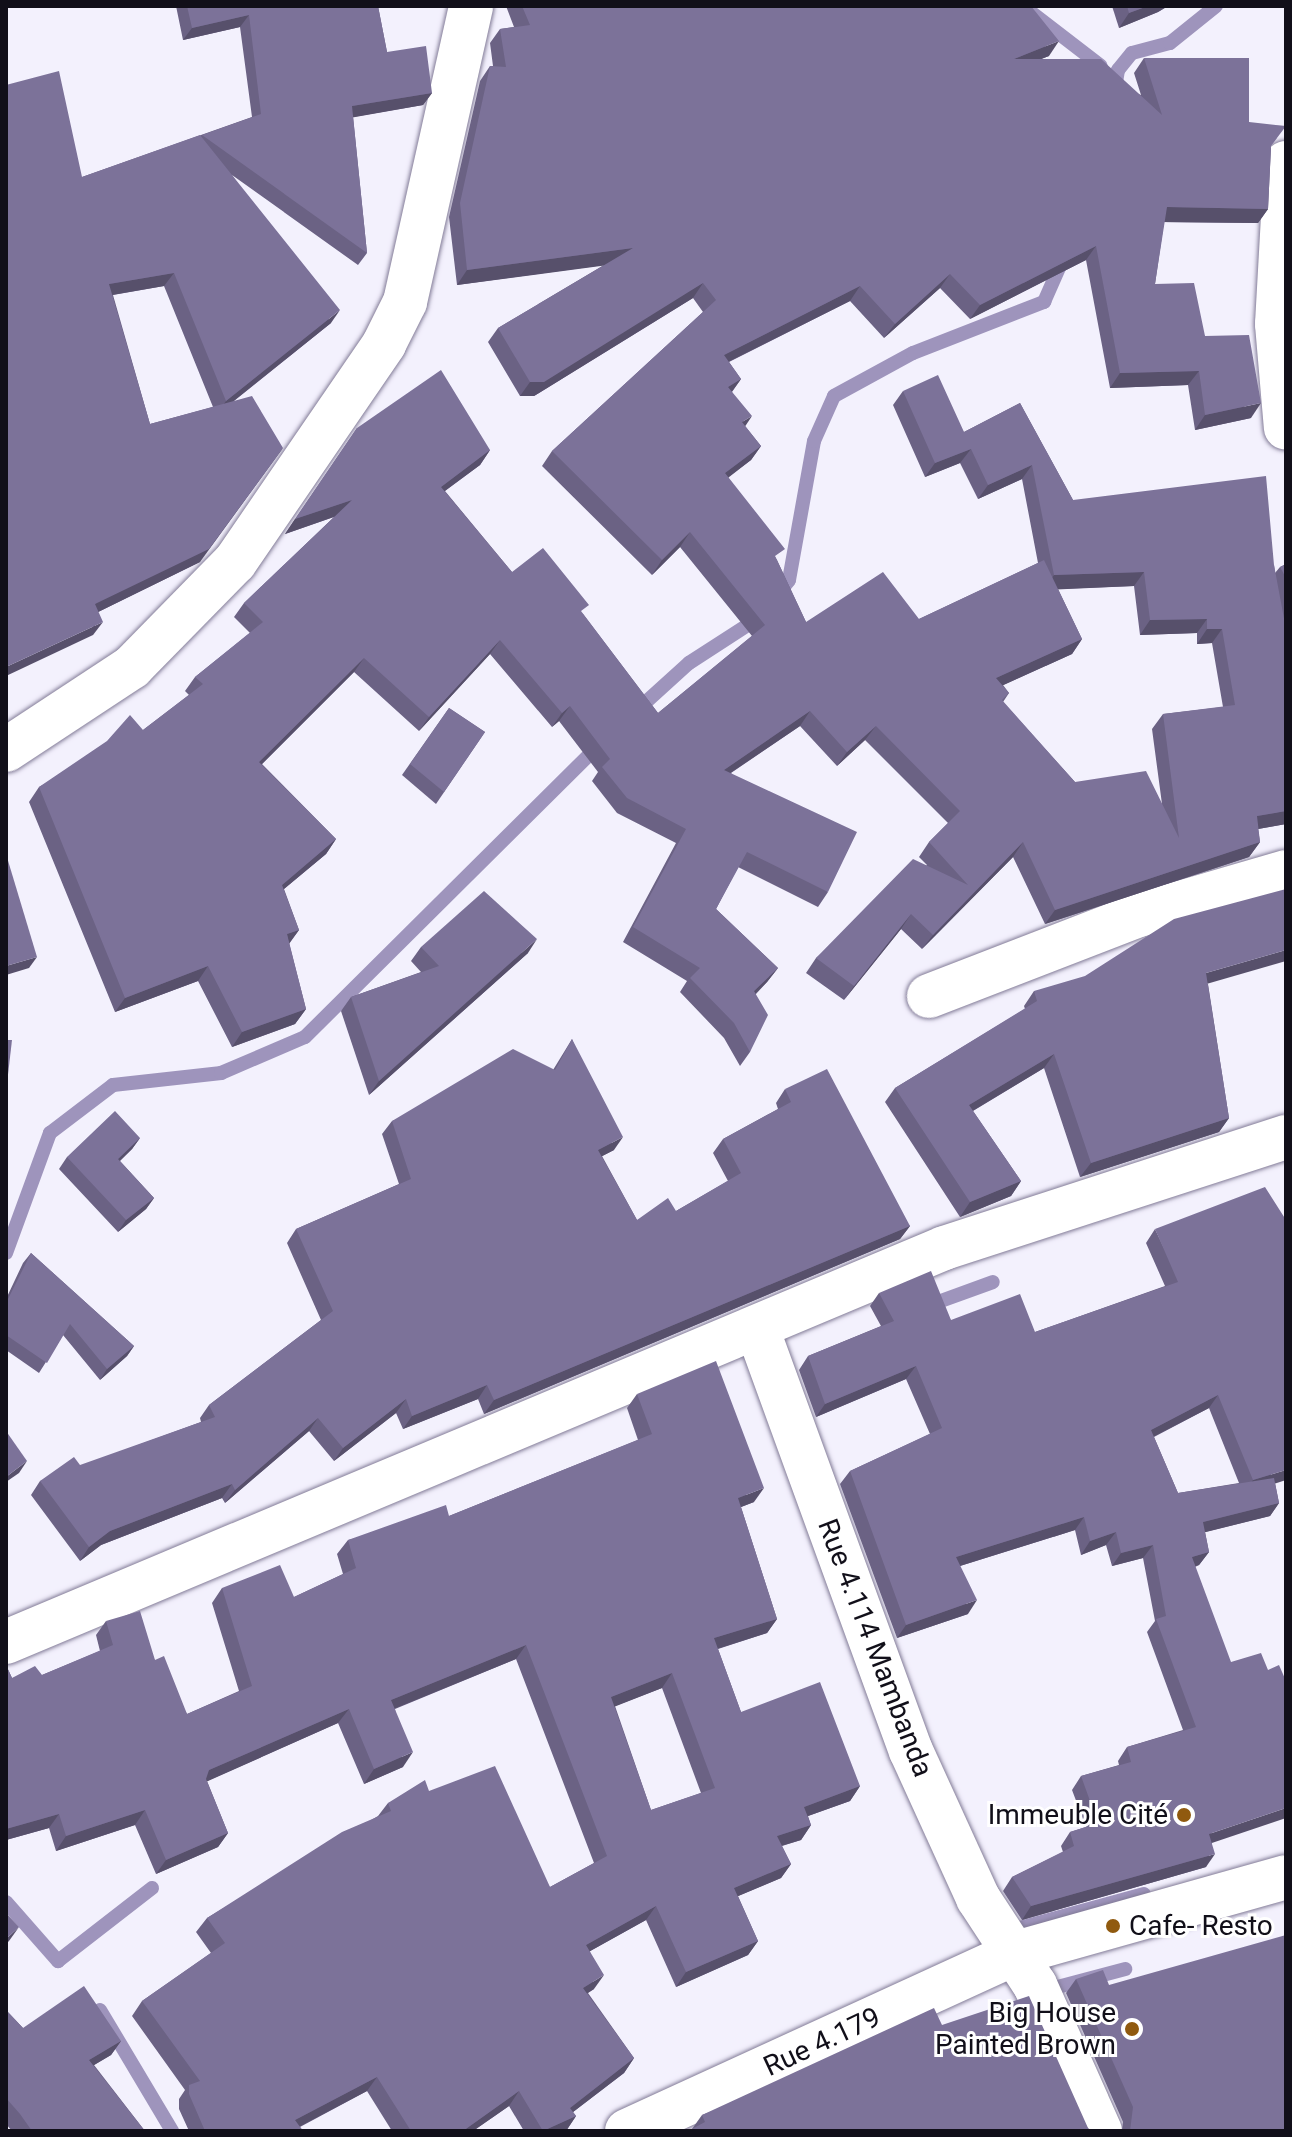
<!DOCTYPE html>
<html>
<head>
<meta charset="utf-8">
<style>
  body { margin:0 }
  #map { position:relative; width:1292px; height:2137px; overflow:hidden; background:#f3f1fd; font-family:Roboto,sans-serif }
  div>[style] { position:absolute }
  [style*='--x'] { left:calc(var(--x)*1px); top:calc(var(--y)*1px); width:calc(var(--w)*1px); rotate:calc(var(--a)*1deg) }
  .stream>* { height:14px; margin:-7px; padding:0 7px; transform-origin:7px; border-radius:7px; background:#9e94bc }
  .roads { filter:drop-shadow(0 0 2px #827b97) drop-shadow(0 0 2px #827b97) }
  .minor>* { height:44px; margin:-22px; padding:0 22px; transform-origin:22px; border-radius:22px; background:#fff }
  .wall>* { inset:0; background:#6b6284 }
  .shaded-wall>* { inset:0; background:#57506b }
  .building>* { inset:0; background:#7c7299 }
  .dots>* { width:22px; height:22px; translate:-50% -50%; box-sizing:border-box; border:4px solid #fff; border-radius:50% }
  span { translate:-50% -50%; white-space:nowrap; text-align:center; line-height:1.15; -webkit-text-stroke:6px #fff; paint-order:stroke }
  .street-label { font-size:28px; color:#110f19 }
  .poi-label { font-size:28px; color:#110f19 }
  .right { translate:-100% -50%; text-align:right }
  .left { translate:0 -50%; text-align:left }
  .frame { position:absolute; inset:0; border:8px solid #110f19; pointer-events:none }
</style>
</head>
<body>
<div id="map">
  <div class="stream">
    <i style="--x:1023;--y:6;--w:98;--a:37.6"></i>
    <i style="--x:1115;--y:89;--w:19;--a:-81"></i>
    <i style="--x:1118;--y:70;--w:22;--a:-51"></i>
    <i style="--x:1132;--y:53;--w:39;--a:-15"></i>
    <i style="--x:1170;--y:43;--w:59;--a:-38.8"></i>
    <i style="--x:777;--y:595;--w:19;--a:-51"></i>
    <i style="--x:789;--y:580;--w:141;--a:-79.8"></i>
    <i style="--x:814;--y:441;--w:49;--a:-66"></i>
    <i style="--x:834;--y:396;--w:90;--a:-28.6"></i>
    <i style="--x:913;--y:353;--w:141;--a:-21.3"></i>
    <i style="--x:1044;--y:302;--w:47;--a:-66.2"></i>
    <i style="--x:636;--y:711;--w:72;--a:-42.2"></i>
    <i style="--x:689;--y:663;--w:85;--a:-32.9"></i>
    <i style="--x:6;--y:1253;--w:128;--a:-69.9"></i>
    <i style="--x:50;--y:1133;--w:79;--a:-37.3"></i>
    <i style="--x:113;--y:1085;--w:109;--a:-6.3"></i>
    <i style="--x:221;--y:1073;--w:91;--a:-23.2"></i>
    <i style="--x:305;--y:1037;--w:416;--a:-44.8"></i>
    <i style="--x:927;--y:1306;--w:70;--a:-20"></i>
    <i style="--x:6;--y:1902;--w:79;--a:48.6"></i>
    <i style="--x:58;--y:1961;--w:119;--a:-37.8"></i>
    <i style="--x:1005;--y:1932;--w:144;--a:-15.3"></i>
    <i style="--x:1052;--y:1995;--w:6;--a:-108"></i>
    <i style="--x:1050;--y:1989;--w:78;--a:-14.9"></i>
    <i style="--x:100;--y:2010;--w:141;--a:59.2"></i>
  </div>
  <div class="roads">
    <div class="minor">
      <i style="--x:1286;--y:163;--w:161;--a:93.2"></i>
      <i style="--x:1277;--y:324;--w:104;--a:85.1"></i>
      <i style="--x:6;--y:750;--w:151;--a:-33.4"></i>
      <i style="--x:132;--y:667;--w:147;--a:-45.6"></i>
      <i style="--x:235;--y:562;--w:264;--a:-55.6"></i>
      <i style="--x:384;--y:344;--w:47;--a:-63.4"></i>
      <i style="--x:405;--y:302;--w:303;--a:-77.4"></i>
      <i style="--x:929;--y:996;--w:225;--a:-21.1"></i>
      <i style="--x:1139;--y:915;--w:153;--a:-16.3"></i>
      <i style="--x:758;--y:1331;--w:447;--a:70"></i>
      <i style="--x:911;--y:1751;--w:162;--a:65.5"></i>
      <i style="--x:978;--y:1898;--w:104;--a:56.8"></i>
      <i style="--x:1035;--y:1985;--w:160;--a:66"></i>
      <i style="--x:6;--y:1642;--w:1017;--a:-22.78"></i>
      <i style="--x:944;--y:1248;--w:360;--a:-18"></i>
      <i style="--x:627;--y:2131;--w:428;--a:-24.6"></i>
      <i style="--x:1016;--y:1953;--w:280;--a:-15.7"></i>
    </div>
  </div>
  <div class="wall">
    <i style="clip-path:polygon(evenodd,176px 6px,378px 6px,387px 52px,432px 93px,423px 105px,353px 117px,367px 253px,358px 265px,232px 175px,331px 323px,234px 401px,200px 562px,98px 612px,93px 635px,82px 177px,252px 117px,240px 27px,183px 40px,176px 6px,164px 286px,213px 407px,150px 424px,113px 295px,164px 286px)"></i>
    <i style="clip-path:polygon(evenodd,506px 6px,1031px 6px,1049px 56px,1041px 59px,1141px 95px,1134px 73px,1144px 58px,1249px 122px,1271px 148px,1268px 209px,1258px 223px,1164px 222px,1155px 284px,1205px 336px,1251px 418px,1195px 430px,1188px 385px,1110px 388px,1086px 260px,970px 319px,940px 288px,884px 338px,850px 301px,729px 362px,741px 379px,732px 392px,745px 426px,761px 446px,751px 460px,728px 477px,777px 560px,806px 622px,919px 619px,1038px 563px,1022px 479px,978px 499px,960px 463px,925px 477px,893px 405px,903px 391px,964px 432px,1020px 403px,1073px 500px,1274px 565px,1275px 573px,1280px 567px,1286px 564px,1286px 621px,1284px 617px,1286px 824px,1258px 829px,1260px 842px,1249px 857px,1045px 924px,1013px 857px,922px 949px,901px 929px,844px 1000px,806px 973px,816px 958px,927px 865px,919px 857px,929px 842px,948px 823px,865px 740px,837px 766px,800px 726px,731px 773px,828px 892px,818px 907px,738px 867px,716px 909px,778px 968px,767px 982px,756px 994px,750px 1052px,740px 1066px,724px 1038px,680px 992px,687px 981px,623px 942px,676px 843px,617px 813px,592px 781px,598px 772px,559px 721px,552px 727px,490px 654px,419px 731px,354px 672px,262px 764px,336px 839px,326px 854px,284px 889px,299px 930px,289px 943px,306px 1009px,295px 1024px,232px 1047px,198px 981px,115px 1012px,29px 802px,39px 787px,143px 730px,189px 695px,185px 691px,195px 677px,250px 633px,234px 617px,244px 603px,334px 517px,285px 534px,357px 428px,490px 450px,480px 465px,445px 491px,512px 572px,583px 614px,658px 713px,752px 636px,680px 547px,652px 575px,542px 466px,552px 451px,703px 312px,693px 298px,534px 396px,520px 396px,488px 342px,498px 328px,604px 265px,457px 285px,449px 217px,480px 81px,490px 66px,493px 66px,490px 43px,500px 29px,514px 27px,506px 6px,1134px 586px,1140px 635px,1197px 633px,1197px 644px,1212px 643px,1223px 707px,1163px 714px,1152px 729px,1162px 804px,1075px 782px,1003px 702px,1009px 693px,1003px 685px,1072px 654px,1082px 639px,1058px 589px,1134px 586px)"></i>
    <i style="clip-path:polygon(1112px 6px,1168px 6px,1158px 12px,1119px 28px)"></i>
    <i style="clip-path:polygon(449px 708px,485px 732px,436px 804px,402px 775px)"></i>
    <i style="clip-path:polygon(421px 947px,528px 953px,369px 1095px,341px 1011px,351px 997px,421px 972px,411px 961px)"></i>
    <i style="clip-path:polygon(1208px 984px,1229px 1118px,1219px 1132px,1080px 1177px,1044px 1068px,973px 1111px,1021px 1181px,1011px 1196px,960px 1217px,885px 1102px,895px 1088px,1025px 1009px,1024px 1006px,1034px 991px)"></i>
    <i style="clip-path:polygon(572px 1039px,614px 1150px,602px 1156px,637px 1220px,676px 1211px,728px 1181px,713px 1153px,723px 1139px,778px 1109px,776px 1103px,785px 1089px,910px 1226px,900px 1239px,484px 1414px,478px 1399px,403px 1429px,396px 1413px,334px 1461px,309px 1431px,225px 1503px,222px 1498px,101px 1545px,80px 1561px,31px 1495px,40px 1481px,201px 1422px,200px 1418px,209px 1405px,321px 1320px,287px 1243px,296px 1229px,399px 1184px,382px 1134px,392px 1121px,553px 1070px)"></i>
    <i style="clip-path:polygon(140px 1138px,132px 1149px,120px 1161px,154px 1198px,146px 1209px,118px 1232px,59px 1169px,67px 1157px)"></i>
    <i style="clip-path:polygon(evenodd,1155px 1229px,1275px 1483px,1279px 1503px,1270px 1516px,1205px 1532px,1209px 1552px,1199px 1565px,1195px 1567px,1212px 1843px,1206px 1867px,1022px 1920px,1003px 1891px,1012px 1877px,1063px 1852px,1061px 1846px,1070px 1832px,1086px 1827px,1072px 1790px,1081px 1776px,1119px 1765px,1118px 1761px,1127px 1747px,1183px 1730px,1147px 1632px,1155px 1621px,1143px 1558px,1112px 1566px,1106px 1545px,1081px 1555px,1075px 1530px,960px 1566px,968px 1614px,897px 1638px,840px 1484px,850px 1471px,930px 1434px,906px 1379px,816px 1417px,799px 1370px,808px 1356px,881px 1326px,870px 1306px,879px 1293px,951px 1320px,1035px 1332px,1165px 1286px,1146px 1243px,1155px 1229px,1209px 1408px,1239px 1483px,1178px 1493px,1154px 1437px,1209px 1408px)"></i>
    <i style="clip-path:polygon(31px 1253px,134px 1346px,127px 1356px,100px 1380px,63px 1335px,39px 1373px,6px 1350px,6px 1299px,23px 1263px)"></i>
    <i style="clip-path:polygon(evenodd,637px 1394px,754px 1502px,741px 1507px,777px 1619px,767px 1633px,718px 1649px,741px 1712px,860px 1786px,850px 1801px,808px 1816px,811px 1825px,801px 1840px,782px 1846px,791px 1864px,781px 1878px,738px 1896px,758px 1941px,748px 1955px,676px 1987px,646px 1920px,590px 1951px,594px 1989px,588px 1993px,634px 2058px,624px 2073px,573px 2112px,576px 2116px,566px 2131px,524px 2131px,509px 2106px,473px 2131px,392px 2131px,367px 2091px,300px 2127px,303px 2131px,189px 2131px,179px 2109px,179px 2099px,185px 2090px,132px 2016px,142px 2001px,211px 1953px,196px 1932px,207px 1918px,378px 1816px,388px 1803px,429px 1791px,550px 1887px,594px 1863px,516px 1659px,395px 1709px,403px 1767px,364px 1784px,338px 1723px,207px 1781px,228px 1833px,218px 1847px,156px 1874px,135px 1825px,56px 1851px,49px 1828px,6px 1840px,6px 1665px,12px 1678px,42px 1675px,100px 1651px,96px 1635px,106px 1621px,155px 1660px,187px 1714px,239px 1691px,212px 1603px,222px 1588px,294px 1597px,343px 1574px,337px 1554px,348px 1540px,449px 1516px,638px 1440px,627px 1408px,637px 1394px,662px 1688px,701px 1793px,651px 1810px,615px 1706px,662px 1688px)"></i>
    <i style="clip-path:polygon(1076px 1979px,1109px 1985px,1286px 2131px,1122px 2131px,1123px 2122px,1066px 1993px)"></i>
    <i style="clip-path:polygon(6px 2010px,23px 2028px,121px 2041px,111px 2055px,94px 2065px,145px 2131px,12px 2131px,6px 2124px)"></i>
    <i style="clip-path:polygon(942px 2025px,1088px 2128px,692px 2129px,702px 2115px)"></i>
  </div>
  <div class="shaded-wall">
    <i style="clip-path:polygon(1148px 6px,1168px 6px,1158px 12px,1119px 28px,1129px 13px)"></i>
    <i style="clip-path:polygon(249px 15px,240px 27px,183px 40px,192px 28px)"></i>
    <i style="clip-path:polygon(1059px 41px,1049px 56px,1004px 74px,1014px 59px)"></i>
    <i style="clip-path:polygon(432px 93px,423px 105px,344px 119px,352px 106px)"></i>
    <i style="clip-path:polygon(1167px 207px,1268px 209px,1258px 223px,1157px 222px)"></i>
    <i style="clip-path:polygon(1096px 246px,1086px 260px,970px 319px,980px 305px)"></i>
    <i style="clip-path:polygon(633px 248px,623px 263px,457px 285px,467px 270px)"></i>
    <i style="clip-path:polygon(174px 273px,164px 286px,100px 297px,109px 284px)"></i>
    <i style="clip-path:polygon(950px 274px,940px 288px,884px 338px,895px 324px)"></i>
    <i style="clip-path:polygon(703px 283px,693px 298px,534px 396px,520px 396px,530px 382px)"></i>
    <i style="clip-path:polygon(860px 286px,850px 301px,714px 369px,724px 355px)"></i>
    <i style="clip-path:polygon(340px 310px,331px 323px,216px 415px,226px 401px)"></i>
    <i style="clip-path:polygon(1199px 371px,1188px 385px,1110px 388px,1120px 373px)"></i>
    <i style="clip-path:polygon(741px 379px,730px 394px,728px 387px)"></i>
    <i style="clip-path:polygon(1261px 403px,1251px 418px,1195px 430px,1205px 415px)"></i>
    <i style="clip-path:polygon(752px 416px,742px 431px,742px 422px)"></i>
    <i style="clip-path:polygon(761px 446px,751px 460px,715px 488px,725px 473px)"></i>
    <i style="clip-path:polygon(283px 448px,200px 562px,86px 618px,95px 604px)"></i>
    <i style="clip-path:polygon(971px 449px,960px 463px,925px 477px,935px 463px)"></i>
    <i style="clip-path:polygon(490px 450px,480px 465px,431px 501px,441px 487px)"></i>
    <i style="clip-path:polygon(1032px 465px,1022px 479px,978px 499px,988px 485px)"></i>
    <i style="clip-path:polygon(352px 500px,342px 514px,285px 534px,295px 519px)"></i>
    <i style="clip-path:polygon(690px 532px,680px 547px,652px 575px,662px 560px)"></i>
    <i style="clip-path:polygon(1144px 572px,1134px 586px,1044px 590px,1054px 575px)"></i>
    <i style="clip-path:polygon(1207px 619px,1197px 633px,1140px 635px,1150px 620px)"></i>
    <i style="clip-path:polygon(103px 622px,93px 635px,6px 676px,6px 667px)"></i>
    <i style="clip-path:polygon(1207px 629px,1222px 629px,1212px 643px,1197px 644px)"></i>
    <i style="clip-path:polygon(1082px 639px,1072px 654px,986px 693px,996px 678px)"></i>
    <i style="clip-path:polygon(500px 640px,490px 654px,419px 731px,429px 717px)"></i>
    <i style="clip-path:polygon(364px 658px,354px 672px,249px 777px,259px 762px)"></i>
    <i style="clip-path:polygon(570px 706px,559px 721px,552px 727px,562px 713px)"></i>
    <i style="clip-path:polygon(810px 711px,800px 726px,714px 784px,724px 770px)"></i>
    <i style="clip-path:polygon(876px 726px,865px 740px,837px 766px,847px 752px)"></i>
    <i style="clip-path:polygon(1286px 811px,1286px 824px,1247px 831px,1257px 816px)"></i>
    <i style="clip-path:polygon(336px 839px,326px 854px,272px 899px,282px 885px)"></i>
    <i style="clip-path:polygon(1023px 842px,1013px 857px,922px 949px,933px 935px)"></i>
    <i style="clip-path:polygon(1260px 842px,1249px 857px,1045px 924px,1055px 910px)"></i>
    <i style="clip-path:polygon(911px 914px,901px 929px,844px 1000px,854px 986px)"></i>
    <i style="clip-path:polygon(299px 930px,289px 944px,287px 934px)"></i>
    <i style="clip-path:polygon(537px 939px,528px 953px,369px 1095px,379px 1081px)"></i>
    <i style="clip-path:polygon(1286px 950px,1286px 961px,1196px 987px,1206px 973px)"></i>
    <i style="clip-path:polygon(37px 957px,29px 968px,6px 975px,6px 966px)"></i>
    <i style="clip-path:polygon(208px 966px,198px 981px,115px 1012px,125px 998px)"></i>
    <i style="clip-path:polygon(778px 968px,767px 982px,744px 1005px,754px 991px)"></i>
    <i style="clip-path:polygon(306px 1009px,295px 1024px,232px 1047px,242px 1032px)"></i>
    <i style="clip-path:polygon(1054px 1054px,1044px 1068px,959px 1119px,969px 1105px)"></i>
    <i style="clip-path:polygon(1229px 1118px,1219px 1132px,1080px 1177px,1091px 1163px)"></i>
    <i style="clip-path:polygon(623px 1137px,614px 1150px,589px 1163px,598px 1150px)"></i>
    <i style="clip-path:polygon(140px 1138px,132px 1149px,110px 1170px,118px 1159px)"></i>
    <i style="clip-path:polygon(1021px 1181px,1011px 1196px,960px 1217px,970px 1202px)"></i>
    <i style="clip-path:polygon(154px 1198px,146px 1209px,118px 1232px,126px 1220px)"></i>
    <i style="clip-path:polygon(910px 1226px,900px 1239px,484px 1414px,494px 1400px)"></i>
    <i style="clip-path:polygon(134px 1346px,127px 1356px,100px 1380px,107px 1369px)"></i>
    <i style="clip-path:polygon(916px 1366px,906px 1379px,816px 1417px,825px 1404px)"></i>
    <i style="clip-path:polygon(487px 1385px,478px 1399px,403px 1429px,412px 1416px)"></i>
    <i style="clip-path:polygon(1218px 1395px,1209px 1408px,1141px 1443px,1151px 1430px)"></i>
    <i style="clip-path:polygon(406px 1399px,396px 1413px,334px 1461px,343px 1448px)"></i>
    <i style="clip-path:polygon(318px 1418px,309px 1431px,225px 1503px,235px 1490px)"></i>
    <i style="clip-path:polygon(27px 1461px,19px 1473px,6px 1482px,6px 1477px)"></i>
    <i style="clip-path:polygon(1286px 1470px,1286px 1480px,1243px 1494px,1253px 1480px)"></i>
    <i style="clip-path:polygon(232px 1484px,222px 1498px,101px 1545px,80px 1561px,89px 1547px,110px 1531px)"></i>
    <i style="clip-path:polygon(764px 1488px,754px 1502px,728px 1512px,738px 1498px)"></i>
    <i style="clip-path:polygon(1279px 1503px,1270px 1516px,1194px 1535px,1203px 1522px)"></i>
    <i style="clip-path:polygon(1084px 1517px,1075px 1530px,947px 1570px,956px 1557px)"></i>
    <i style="clip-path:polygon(1116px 1532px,1106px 1545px,1081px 1555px,1090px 1541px)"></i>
    <i style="clip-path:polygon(1153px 1545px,1143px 1558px,1112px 1566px,1121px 1553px)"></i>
    <i style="clip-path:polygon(1209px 1552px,1199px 1565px,1182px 1570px,1192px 1557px)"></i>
    <i style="clip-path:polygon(977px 1600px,968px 1614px,897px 1638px,906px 1625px)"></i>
    <i style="clip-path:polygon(777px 1619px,767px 1633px,704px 1653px,714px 1638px)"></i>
    <i style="clip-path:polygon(526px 1645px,516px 1659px,381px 1714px,391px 1700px)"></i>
    <i style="clip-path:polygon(672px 1673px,662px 1688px,601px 1712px,611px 1697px)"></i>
    <i style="clip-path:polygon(349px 1709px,338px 1723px,199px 1785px,209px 1770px)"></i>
    <i style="clip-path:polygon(413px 1752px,403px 1767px,364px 1784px,374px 1769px)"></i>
    <i style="clip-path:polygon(860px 1786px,850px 1801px,794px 1821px,804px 1807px)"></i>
    <i style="clip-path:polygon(1286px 1808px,1286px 1818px,1200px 1847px,1209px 1834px)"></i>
    <i style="clip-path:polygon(145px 1810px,135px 1825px,56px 1851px,66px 1836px)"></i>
    <i style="clip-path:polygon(59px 1814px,49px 1828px,6px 1840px,6px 1829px)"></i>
    <i style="clip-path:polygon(811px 1825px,801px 1840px,767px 1850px,777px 1836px)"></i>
    <i style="clip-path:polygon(228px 1833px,218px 1847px,156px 1874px,166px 1860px)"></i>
    <i style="clip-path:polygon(1215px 1854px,1206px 1867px,1022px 1920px,1031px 1906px)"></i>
    <i style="clip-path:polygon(791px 1864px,781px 1878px,724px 1902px,734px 1888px)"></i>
    <i style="clip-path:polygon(656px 1906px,646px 1920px,576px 1959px,586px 1945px)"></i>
    <i style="clip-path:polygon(19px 1927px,9px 1941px,6px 1944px,6px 1939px)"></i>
    <i style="clip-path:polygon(758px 1941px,748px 1955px,676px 1987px,686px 1972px)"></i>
    <i style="clip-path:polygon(604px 1975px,594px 1989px,573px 2002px,583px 1988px)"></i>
    <i style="clip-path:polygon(121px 2041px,111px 2055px,79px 2074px,89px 2060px)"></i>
    <i style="clip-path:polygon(634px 2058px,624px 2073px,560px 2122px,570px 2108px)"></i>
    <i style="clip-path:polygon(377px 2077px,367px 2091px,291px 2131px,295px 2120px)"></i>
    <i style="clip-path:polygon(519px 2091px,509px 2106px,473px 2131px,463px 2131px)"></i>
    <i style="clip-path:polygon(576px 2116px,566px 2131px,543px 2131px)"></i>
  </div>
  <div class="building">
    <i style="clip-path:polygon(187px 6px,378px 6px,387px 52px,426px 46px,432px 93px,352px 106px,367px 253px,202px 135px,261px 114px,249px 15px,192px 28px)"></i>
    <i style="clip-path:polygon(522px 6px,1031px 6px,1059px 41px,1014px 59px,1101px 59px,1162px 115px,1144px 58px,1249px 58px,1249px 122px,1286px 126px,1271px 146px,1268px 209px,1167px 207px,1155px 284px,1194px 283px,1205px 336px,1249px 335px,1261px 403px,1205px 415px,1199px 371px,1120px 373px,1096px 246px,980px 305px,950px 274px,895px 324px,860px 286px,724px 355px,741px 379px,728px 387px,752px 416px,742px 422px,761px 446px,725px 473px,785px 549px,775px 556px,806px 622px,883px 572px,919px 619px,1044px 560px,1082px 639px,996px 678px,1009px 693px,1002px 700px,1075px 782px,1146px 771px,1179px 838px,1163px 714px,1235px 705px,1222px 629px,1207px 629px,1207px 619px,1150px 620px,1144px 572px,1054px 575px,1032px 465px,988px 485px,971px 449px,935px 463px,903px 391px,938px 375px,964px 432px,1020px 403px,1073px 500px,1266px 476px,1274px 565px,1286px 629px,1286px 811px,1257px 816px,1260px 842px,1055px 910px,1023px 842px,933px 935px,911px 914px,854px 986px,816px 958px,913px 859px,968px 885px,929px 842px,960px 811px,876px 726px,847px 752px,810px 711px,724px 770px,857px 832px,828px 892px,747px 852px,716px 909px,778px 968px,754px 991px,768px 1015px,750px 1052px,734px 1023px,690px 978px,700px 968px,633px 927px,686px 829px,627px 798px,602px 767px,610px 759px,570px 706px,562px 713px,500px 640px,429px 717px,364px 658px,259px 762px,336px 839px,282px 885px,299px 930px,287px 934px,306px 1009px,242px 1032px,208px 966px,125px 998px,39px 787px,107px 741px,130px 715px,143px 730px,203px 684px,195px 677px,263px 622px,244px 603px,352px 500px,295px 519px,357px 428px,441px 370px,490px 450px,441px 487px,512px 572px,543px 548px,589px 605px,581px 611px,658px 713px,765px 625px,690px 532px,662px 560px,552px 451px,716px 300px,703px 283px,544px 382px,530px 382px,498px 328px,633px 248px,467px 270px,460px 203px,490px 66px,506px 67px,500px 29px,530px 25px)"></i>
    <i style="clip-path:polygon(1127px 6px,1148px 6px,1129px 13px)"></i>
    <i style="clip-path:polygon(59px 71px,82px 177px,200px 135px,340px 310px,226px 401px,174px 273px,109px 284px,150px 424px,252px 396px,283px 448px,209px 549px,95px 604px,103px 622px,6px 667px,6px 85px)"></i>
    <i style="clip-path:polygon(1286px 564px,1286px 578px,1280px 567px)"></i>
    <i style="clip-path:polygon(449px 708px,485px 732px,444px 792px,410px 764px)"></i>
    <i style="clip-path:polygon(6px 854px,37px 957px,6px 966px)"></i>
    <i style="clip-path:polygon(1286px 889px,1286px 950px,1206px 973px,1229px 1118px,1091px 1163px,1054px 1054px,969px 1105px,1021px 1181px,970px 1202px,895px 1088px,1037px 1001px,1034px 991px,1085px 976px,1174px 919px)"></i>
    <i style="clip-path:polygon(484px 891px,537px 939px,379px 1081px,351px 997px,439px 966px,421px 947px)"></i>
    <i style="clip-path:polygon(572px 1039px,623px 1137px,598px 1150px,637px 1220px,668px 1198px,676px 1211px,741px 1173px,723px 1139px,791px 1102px,785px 1089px,827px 1069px,910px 1226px,494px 1400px,487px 1385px,412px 1416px,406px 1399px,343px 1448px,318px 1418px,235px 1490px,232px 1484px,110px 1531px,89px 1547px,40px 1481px,74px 1457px,80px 1465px,215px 1417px,209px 1405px,333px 1311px,296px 1229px,411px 1179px,392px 1121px,513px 1049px,555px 1070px)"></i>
    <i style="clip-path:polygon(6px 1040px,12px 1040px,6px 1092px)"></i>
    <i style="clip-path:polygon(115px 1111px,140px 1138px,118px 1159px,154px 1198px,126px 1220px,67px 1157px)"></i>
    <i style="clip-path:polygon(1265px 1187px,1286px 1220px,1286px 1470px,1253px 1480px,1218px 1395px,1151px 1430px,1178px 1493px,1274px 1478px,1279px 1503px,1203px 1522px,1209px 1552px,1192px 1557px,1231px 1662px,1261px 1653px,1268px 1670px,1279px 1665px,1286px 1681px,1286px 1808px,1209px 1834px,1215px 1854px,1031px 1906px,1012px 1877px,1074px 1846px,1070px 1832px,1098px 1823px,1081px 1776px,1131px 1762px,1127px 1747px,1196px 1727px,1156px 1619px,1166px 1616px,1153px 1545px,1121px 1553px,1116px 1532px,1090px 1541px,1084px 1517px,956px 1557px,977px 1600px,906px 1625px,850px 1471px,942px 1428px,916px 1366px,825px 1404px,808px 1356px,894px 1321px,879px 1293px,931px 1271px,951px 1320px,1020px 1294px,1035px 1332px,1178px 1282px,1155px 1229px)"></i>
    <i style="clip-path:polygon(31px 1253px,134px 1346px,107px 1369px,70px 1324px,47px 1363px,6px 1335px,6px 1303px)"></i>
    <i style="clip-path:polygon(evenodd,716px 1361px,764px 1488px,738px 1498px,777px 1619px,714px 1638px,741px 1712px,820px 1682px,860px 1786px,804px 1807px,811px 1825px,777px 1836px,791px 1864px,734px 1888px,758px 1941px,686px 1972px,656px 1906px,586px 1945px,604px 1975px,583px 1988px,634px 2058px,570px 2108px,576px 2116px,543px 2131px,519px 2091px,463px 2131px,411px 2131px,377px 2077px,295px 2120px,303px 2131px,205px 2131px,189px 2094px,189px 2085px,200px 2081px,142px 2001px,225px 1943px,207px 1918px,342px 1832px,391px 1811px,388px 1803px,425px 1780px,429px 1791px,495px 1766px,550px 1887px,607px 1856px,526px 1645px,391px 1700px,413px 1752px,374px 1769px,349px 1709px,209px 1770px,206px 1779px,228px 1833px,166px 1860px,145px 1810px,66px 1836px,59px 1814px,6px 1829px,6px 1665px,12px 1678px,35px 1666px,42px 1675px,113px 1645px,106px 1621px,140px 1611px,155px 1660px,164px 1656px,187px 1714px,252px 1686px,222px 1588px,280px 1565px,294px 1597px,356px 1568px,348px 1540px,446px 1505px,449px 1516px,652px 1434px,637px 1394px,716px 1361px,672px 1673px,715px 1788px,651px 1810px,611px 1697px,672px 1673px)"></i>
    <i style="clip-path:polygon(6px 1431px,27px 1461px,6px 1477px)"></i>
    <i style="clip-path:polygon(6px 1913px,19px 1927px,6px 1939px)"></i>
    <i style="clip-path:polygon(1286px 1935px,1286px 2131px,1130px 2131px,1133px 2107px,1076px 1979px,1103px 1970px,1109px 1985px)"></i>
    <i style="clip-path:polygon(84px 1986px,121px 2041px,89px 2060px,145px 2131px,32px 2131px,20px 2114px,6px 2098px,6px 2010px,23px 2028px)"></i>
    <i style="clip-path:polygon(1029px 1996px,1088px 2128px,1092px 2131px,688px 2131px,705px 2122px,702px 2115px,934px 2008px,942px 2025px)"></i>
  </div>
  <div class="dots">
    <i style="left:1184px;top:1815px;background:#905a0f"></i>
    <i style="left:1113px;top:1926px;background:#905a0f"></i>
    <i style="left:1132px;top:2029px;background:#905a0f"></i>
  </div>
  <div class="street-label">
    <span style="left:875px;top:1648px;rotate:69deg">Rue 4.114 Mambanda</span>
    <span style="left:822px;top:2042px;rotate:-25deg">Rue 4.179</span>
  </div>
  <div class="poi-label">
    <span class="right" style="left:1168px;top:1815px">Immeuble Cité</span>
    <span class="left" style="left:1129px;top:1926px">Cafe- Resto</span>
    <span class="right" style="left:1116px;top:2029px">Big House<br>Painted Brown</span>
  </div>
  <div class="frame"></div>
</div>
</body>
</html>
